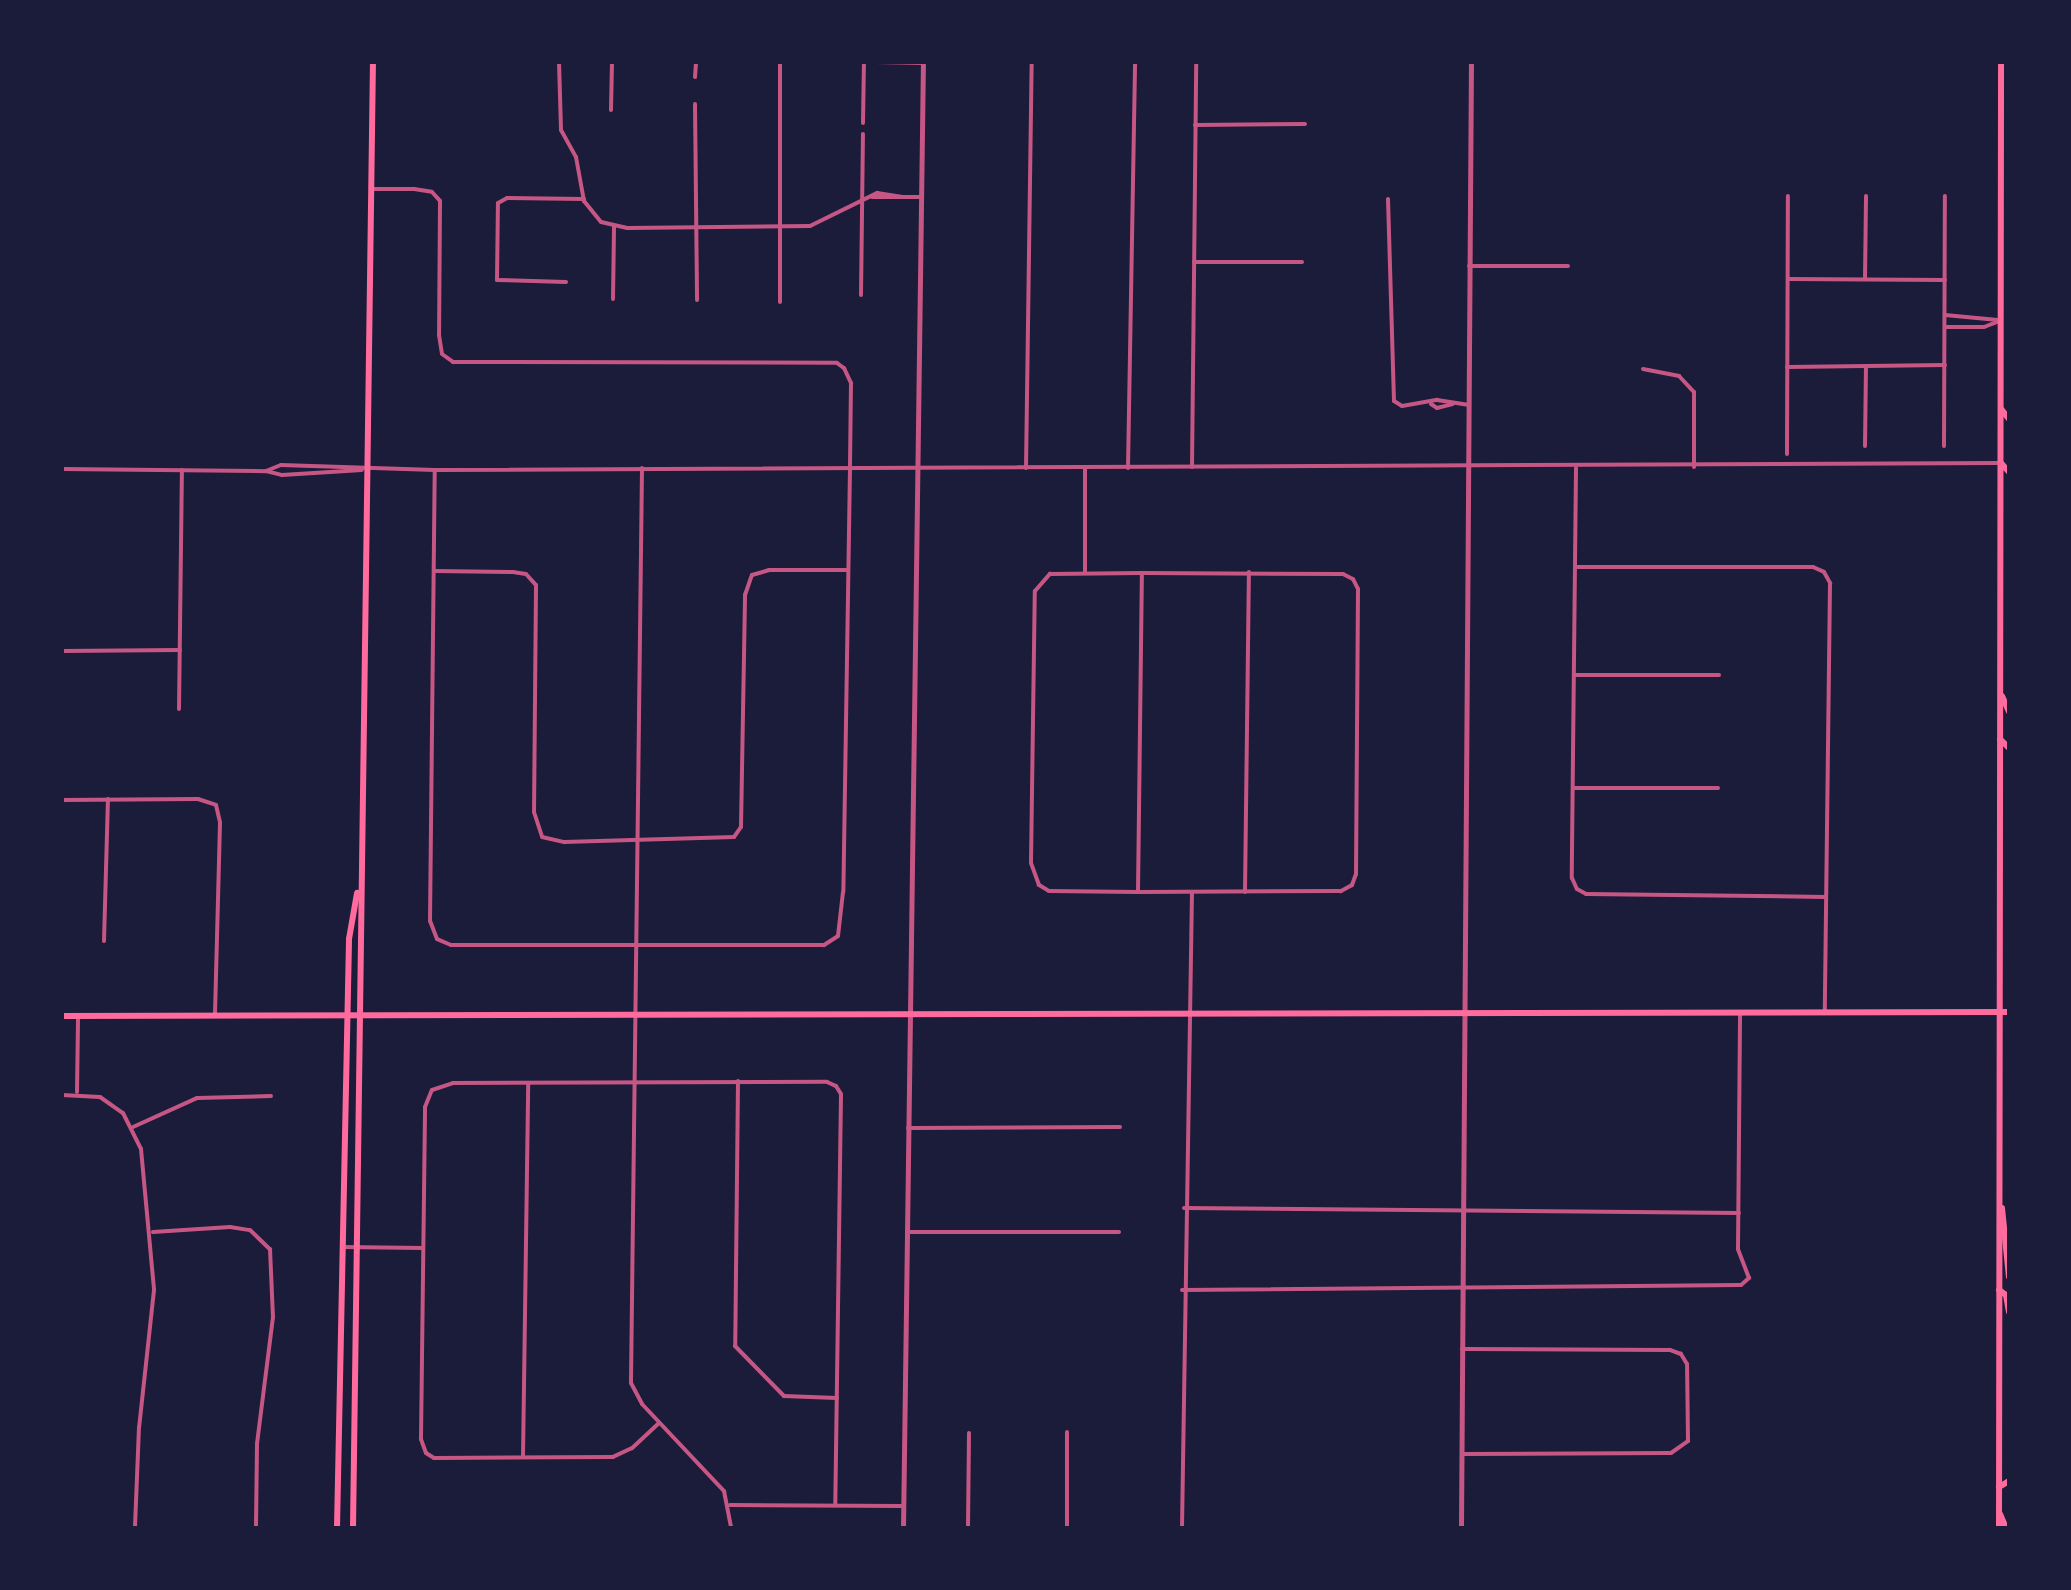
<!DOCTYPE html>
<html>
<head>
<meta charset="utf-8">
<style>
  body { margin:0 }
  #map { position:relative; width:2071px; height:1590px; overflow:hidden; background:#1b1b3a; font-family:Raleway,sans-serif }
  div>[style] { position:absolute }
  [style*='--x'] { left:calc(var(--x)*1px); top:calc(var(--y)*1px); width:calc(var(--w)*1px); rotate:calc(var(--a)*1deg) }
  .minor>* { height:4px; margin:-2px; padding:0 2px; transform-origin:2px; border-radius:2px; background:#c65784 }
  .tertiary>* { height:5px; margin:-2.5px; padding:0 2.5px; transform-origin:2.5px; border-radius:2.5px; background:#c65784 }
  .secondary>* { height:6px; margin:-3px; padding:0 3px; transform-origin:3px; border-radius:3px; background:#ff6b9d }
  .primary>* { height:6px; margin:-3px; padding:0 3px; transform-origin:3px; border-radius:3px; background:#ff6b9d }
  span { translate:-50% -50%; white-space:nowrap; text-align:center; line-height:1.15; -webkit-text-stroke:8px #1b1b3a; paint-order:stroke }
  .frame { position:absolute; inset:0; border:64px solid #1b1b3a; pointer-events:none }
</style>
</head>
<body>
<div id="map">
  <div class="minor">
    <i style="--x:559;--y:62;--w:68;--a:88.3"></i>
    <i style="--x:561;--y:130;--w:31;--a:61"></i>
    <i style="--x:576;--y:157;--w:45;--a:79.7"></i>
    <i style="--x:584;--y:201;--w:27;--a:51"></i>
    <i style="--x:601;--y:222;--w:27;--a:13"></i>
    <i style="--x:627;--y:228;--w:183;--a:-0.6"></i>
    <i style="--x:810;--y:226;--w:75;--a:-26.2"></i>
    <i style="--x:877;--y:193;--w:26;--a:9"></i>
    <i style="--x:780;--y:62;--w:240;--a:90"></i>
    <i style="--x:876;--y:62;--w:47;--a:1.2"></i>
    <i style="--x:695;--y:77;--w:15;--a:-86"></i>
    <i style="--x:695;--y:104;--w:196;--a:89.4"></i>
    <i style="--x:611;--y:110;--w:48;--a:-88.8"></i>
    <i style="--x:863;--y:123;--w:61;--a:-89.1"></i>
    <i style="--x:1195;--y:125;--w:110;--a:-0.5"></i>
    <i style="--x:371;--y:189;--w:43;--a:0"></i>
    <i style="--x:414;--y:189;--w:18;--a:9"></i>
    <i style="--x:432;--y:192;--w:12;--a:48"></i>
    <i style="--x:440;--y:201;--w:134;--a:90.4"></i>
    <i style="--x:439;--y:335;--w:19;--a:81"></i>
    <i style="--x:442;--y:354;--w:14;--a:36"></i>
    <i style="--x:453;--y:362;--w:384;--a:0.1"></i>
    <i style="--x:837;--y:363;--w:9;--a:36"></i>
    <i style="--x:844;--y:368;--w:17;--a:65"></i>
    <i style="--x:851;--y:383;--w:85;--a:90.7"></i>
    <i style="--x:850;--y:468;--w:424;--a:90.9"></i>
    <i style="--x:843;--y:892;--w:44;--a:96.5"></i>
    <i style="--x:838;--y:936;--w:17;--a:147"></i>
    <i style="--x:824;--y:945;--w:373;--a:180"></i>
    <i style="--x:451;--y:945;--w:15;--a:-157"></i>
    <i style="--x:437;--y:939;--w:19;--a:-111"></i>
    <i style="--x:430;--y:921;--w:451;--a:-89.4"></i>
    <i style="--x:872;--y:197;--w:48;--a:0"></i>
    <i style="--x:1388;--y:199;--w:202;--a:88.3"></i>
    <i style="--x:1394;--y:401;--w:9;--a:32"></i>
    <i style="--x:1402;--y:406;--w:36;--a:-10"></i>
    <i style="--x:1437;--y:400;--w:31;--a:9"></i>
    <i style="--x:1194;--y:262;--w:108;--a:0"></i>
    <i style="--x:1469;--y:266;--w:99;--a:0"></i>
    <i style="--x:1788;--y:279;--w:157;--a:0.4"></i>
    <i style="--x:1865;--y:279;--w:83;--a:-89.3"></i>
    <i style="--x:566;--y:282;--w:69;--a:-178.3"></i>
    <i style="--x:497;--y:280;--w:77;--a:-89.3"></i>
    <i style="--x:498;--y:203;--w:10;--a:-29"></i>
    <i style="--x:507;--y:198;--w:77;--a:0.7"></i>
    <i style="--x:861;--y:295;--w:161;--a:-89.3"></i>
    <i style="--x:613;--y:299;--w:73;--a:-89.2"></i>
    <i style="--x:1945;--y:315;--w:53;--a:5.4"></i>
    <i style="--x:1945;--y:327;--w:39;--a:0"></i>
    <i style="--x:1984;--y:327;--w:17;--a:-21"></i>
    <i style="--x:1787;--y:367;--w:158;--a:-0.7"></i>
    <i style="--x:1643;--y:369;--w:37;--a:11"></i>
    <i style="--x:1679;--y:376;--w:22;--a:47"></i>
    <i style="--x:1694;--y:392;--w:75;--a:90"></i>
    <i style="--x:1431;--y:404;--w:7;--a:34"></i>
    <i style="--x:1437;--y:408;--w:16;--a:-14"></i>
    <i style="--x:1865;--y:446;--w:80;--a:-89.3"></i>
    <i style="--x:1944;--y:446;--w:250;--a:-89.8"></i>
    <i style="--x:1787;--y:454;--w:258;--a:-89.8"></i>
    <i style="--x:1192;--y:467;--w:405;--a:-89.4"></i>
    <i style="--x:642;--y:468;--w:915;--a:90.69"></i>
    <i style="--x:631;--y:1383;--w:24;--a:62"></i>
    <i style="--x:642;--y:1404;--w:120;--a:46.7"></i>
    <i style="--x:724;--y:1491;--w:38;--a:79"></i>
    <i style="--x:1026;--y:468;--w:406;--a:-89.2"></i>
    <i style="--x:1085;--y:468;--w:105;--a:90"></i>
    <i style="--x:1128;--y:468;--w:406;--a:-89"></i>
    <i style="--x:1576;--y:468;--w:410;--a:90.6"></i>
    <i style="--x:1572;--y:878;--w:12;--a:66"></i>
    <i style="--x:1577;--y:889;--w:10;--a:29"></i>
    <i style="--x:1586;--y:894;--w:240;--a:0.7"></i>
    <i style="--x:62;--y:469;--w:204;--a:0.6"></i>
    <i style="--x:266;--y:471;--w:16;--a:14"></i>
    <i style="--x:282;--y:475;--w:80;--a:-3.6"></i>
    <i style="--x:266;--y:471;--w:16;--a:-22"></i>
    <i style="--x:281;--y:465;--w:154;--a:1.9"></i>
    <i style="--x:435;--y:470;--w:1566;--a:-0.26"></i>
    <i style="--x:1575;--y:567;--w:238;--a:0"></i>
    <i style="--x:1813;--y:567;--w:12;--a:24"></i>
    <i style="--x:1824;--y:572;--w:13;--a:61"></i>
    <i style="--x:1830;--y:583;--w:429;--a:90.7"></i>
    <i style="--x:434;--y:571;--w:79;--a:0.7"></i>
    <i style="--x:513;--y:572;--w:13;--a:9"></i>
    <i style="--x:526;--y:574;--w:15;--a:48"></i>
    <i style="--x:536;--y:585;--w:227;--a:90.5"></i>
    <i style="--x:534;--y:812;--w:26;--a:72"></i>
    <i style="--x:542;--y:837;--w:23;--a:13"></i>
    <i style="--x:564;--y:842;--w:170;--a:-1.7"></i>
    <i style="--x:734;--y:837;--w:12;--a:-55"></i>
    <i style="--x:741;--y:827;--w:232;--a:-89"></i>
    <i style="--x:745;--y:595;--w:21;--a:-71"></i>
    <i style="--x:752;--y:575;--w:18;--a:-16"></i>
    <i style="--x:769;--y:570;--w:79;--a:0"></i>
    <i style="--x:1142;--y:573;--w:201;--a:0.3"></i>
    <i style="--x:1343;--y:574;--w:11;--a:27"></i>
    <i style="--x:1353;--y:579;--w:11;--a:63"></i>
    <i style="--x:1358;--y:589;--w:285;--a:90.4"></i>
    <i style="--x:1356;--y:874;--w:12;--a:110"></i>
    <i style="--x:1352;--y:885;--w:13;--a:151"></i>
    <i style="--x:1341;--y:891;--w:203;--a:179.7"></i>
    <i style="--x:1138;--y:892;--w:89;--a:-179.4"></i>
    <i style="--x:1049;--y:891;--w:12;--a:-149"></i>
    <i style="--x:1039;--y:885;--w:23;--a:-110"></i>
    <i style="--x:1031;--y:863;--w:272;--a:-89.2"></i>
    <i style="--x:1035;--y:591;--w:23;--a:-49"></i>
    <i style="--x:1050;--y:574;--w:92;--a:-0.6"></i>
    <i style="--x:62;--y:651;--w:118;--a:-0.5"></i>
    <i style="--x:1574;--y:675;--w:145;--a:0"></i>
    <i style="--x:179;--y:709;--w:239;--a:-89.3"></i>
    <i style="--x:1573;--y:788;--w:145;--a:0"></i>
    <i style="--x:62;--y:800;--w:136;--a:-0.4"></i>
    <i style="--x:198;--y:799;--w:19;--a:18"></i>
    <i style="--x:216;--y:805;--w:18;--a:77"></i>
    <i style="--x:220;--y:823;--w:193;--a:91.5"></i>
    <i style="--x:1138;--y:892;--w:319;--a:-89.3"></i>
    <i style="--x:1245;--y:892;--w:320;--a:-89.3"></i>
    <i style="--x:104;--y:941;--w:142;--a:-88.4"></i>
    <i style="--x:738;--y:1081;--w:265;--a:90.6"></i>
    <i style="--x:735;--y:1346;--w:70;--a:45.6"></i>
    <i style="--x:784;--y:1396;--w:53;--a:2.2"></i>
    <i style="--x:77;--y:1092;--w:76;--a:-89.2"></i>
    <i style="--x:62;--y:1095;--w:38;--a:3"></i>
    <i style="--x:100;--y:1097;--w:28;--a:35"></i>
    <i style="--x:123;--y:1113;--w:40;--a:63.4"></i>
    <i style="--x:141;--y:1149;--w:142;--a:84.7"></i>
    <i style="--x:154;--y:1290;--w:138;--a:96.2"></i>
    <i style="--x:139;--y:1427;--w:101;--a:92.3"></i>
    <i style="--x:133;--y:1127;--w:70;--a:-24.4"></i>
    <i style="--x:197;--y:1098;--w:74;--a:-1.5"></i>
    <i style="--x:908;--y:1128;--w:212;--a:-0.3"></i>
    <i style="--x:1184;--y:1208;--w:555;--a:0.52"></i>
    <i style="--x:153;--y:1232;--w:77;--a:-3.7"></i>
    <i style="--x:230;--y:1227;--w:20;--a:9"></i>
    <i style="--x:250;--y:1230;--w:28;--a:44"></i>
    <i style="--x:270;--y:1249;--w:68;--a:87.5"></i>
    <i style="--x:273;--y:1317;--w:128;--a:97.2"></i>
    <i style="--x:257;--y:1444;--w:84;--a:90.7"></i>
    <i style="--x:907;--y:1232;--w:212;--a:0"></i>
    <i style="--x:343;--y:1247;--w:80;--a:0.7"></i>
    <i style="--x:1182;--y:1290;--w:559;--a:-0.51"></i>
    <i style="--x:1741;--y:1285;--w:11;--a:-41"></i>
    <i style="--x:1749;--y:1278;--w:31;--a:-111"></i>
    <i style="--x:1738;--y:1249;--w:236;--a:-89.5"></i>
    <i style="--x:659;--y:1423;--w:37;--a:137"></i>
    <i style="--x:632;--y:1448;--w:21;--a:155"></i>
    <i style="--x:613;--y:1457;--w:179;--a:179.7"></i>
    <i style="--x:434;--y:1458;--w:9;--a:-148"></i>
    <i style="--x:426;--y:1453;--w:15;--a:-110"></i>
    <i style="--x:421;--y:1439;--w:332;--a:-89.3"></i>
    <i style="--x:425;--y:1107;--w:18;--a:-68"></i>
    <i style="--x:432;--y:1090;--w:22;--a:-18"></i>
    <i style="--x:453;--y:1083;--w:374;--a:-0.2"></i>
    <i style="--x:827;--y:1082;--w:10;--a:24"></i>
    <i style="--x:836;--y:1086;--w:9;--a:58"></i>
    <i style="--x:841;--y:1094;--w:411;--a:90.8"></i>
    <i style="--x:1462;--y:1454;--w:209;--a:-0.3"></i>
    <i style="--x:1671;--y:1453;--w:21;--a:-35"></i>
    <i style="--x:1688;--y:1441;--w:77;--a:-90.7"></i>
    <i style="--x:1687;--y:1364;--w:12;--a:-121"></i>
    <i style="--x:1681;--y:1354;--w:12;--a:-160"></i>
    <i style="--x:1670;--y:1350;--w:208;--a:-179.7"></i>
    <i style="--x:523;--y:1457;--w:374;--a:-89.2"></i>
    <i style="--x:730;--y:1505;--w:173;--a:0.3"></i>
    <i style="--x:968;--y:1528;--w:95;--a:-89.4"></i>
    <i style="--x:1067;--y:1528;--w:96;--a:-90"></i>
    <i style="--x:1182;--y:1528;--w:636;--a:-89.1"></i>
  </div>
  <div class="tertiary">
    <i style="--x:903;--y:1528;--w:1466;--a:-89.22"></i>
    <i style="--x:1461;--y:1528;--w:1466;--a:-89.61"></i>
  </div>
  <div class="secondary">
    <i style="--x:62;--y:1016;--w:1947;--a:-0.12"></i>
    <i style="--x:337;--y:1528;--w:589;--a:-88.83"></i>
    <i style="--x:349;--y:939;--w:47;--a:-80.1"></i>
    <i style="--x:353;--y:1528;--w:1466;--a:-89.22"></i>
  </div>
  <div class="primary">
    <i style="--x:2001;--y:409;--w:13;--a:51"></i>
    <i style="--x:2001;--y:463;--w:12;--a:48"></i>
    <i style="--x:2002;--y:696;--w:17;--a:66"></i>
    <i style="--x:2000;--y:739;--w:13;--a:45"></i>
    <i style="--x:2002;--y:1208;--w:69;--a:84.2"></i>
    <i style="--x:1999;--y:1290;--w:9;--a:36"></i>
    <i style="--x:2006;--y:1295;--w:17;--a:80"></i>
    <i style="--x:1999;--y:1487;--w:12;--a:-31"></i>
    <i style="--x:2000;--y:1514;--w:15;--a:67"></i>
    <i style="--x:1999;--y:1528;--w:1466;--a:-89.92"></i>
  </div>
  <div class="frame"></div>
</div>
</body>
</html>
